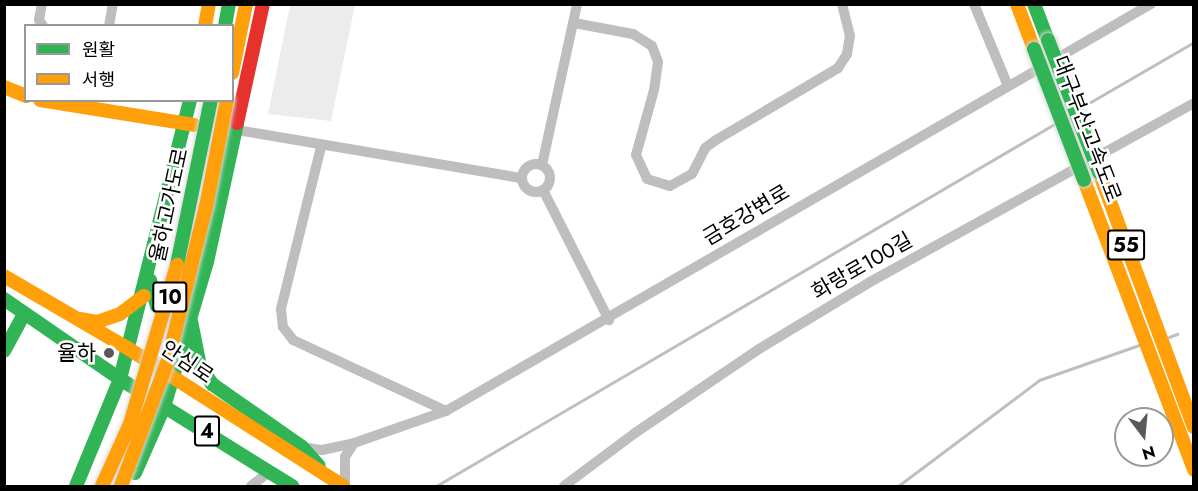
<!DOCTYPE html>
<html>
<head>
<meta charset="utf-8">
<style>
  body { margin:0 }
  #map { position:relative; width:1198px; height:491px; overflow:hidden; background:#fff; font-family:Jost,"Noto Sans KR",sans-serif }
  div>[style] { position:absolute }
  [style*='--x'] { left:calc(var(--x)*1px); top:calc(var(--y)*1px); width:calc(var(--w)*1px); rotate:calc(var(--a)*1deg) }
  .green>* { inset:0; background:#ececec }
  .stream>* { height:3px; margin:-1.5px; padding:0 1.5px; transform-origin:1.5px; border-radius:1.5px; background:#bfbfbf }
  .street>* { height:10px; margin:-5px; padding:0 5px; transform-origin:5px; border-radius:5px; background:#bebebe }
  .street>.ring { margin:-5px; padding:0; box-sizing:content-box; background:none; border:10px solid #bebebe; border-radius:50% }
  .fast>* { height:14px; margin:-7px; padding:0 7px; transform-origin:7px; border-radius:7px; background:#30b455 }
  .slow>* { height:14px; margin:-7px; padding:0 7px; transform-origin:7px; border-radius:7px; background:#ff9f0a }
  .jam>* { height:14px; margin:-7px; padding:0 7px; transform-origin:7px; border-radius:7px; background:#e5322d }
  .bridges { filter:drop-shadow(0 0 2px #dbdbdb) drop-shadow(0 0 2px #dbdbdb) }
  .fast-bridge>* { height:14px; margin:-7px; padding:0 7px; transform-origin:7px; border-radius:7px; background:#30b455 }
  .slow-bridge>* { height:14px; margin:-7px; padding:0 7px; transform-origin:7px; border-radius:7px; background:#ff9f0a }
  .dots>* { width:16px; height:16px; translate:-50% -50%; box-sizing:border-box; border:3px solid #fff; border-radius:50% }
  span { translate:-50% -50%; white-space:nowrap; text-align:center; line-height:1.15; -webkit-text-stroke:5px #fff; paint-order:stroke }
  .shield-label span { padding:2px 4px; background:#fff; border:2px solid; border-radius:4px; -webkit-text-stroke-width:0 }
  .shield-label { font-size:20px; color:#000; font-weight:700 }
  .street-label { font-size:21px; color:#000 }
  .poi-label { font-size:21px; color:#000 }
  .right { translate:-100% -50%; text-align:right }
  .frame { position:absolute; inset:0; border:6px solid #000; pointer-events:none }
  .legend { position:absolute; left:24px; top:24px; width:210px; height:78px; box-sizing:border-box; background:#fff; border:2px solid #999; margin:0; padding:8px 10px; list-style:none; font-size:18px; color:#000 }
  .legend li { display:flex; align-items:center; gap:12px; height:30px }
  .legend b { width:30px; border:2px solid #999 }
  .north { position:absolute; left:1114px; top:407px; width:60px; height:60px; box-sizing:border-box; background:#fff; border:2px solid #999; border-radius:50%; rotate:164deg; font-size:16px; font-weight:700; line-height:24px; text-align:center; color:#000 }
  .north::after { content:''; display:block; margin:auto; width:21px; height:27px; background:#595959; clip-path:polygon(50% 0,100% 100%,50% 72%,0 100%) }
</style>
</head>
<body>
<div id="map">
  <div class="green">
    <i style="clip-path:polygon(290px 5px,355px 5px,331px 121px,268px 114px)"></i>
  </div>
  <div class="stream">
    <i style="--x:1082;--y:107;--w:129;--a:-30.1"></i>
    <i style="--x:1169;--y:337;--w:9;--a:-21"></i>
    <i style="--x:436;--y:486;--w:718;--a:-30.35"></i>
    <i style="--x:898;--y:486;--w:176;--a:-36.9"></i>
    <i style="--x:1039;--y:380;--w:106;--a:-19.3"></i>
  </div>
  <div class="street">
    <i style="--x:42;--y:4;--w:16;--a:101"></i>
    <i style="--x:39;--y:20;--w:7;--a:56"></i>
    <i style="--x:974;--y:4;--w:89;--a:67.5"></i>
    <i style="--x:574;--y:23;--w:60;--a:10.6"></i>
    <i style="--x:633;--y:34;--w:22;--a:32"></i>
    <i style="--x:652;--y:46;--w:17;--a:69"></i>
    <i style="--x:658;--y:62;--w:28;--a:98"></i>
    <i style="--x:654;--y:90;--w:67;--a:105.5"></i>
    <i style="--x:636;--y:155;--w:26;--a:65"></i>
    <i style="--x:647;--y:179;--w:24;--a:17"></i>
    <i style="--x:670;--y:186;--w:25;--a:-29"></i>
    <i style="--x:692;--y:174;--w:29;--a:-63"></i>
    <i style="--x:705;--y:148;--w:14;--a:-36"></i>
    <i style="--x:716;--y:140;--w:142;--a:-30.5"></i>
    <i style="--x:838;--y:68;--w:17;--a:-57"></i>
    <i style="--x:847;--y:54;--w:18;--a:-81"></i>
    <i style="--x:850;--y:36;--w:33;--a:-104"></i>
    <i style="--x:109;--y:26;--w:22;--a:-80"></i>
    <i style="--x:237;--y:130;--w:289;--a:9.6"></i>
    <i style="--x:321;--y:147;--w:167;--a:103.9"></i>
    <i style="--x:281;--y:309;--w:18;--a:84"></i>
    <i style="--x:283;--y:327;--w:16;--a:52"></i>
    <i style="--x:293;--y:340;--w:169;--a:24.9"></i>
    <i class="ring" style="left:522px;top:164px;width:18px;height:18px"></i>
    <i style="--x:542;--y:165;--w:165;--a:-77.7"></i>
    <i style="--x:543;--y:190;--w:146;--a:63.1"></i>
    <i style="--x:354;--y:443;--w:97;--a:-19.2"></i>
    <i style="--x:446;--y:411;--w:814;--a:-30"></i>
    <i style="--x:302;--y:447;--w:20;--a:9"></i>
    <i style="--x:322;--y:450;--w:33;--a:-12"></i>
    <i style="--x:354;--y:443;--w:17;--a:123"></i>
    <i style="--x:345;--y:457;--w:29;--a:90"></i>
    <i style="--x:251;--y:486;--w:24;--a:-38"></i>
    <i style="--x:564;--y:486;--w:89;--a:-36.7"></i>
    <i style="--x:635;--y:433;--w:150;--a:-34.1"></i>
    <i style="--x:759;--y:349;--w:130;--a:-31.1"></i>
    <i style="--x:870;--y:282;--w:370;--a:-28.9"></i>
  </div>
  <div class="fast">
    <i style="--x:1034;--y:4;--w:39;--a:69"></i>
    <i style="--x:225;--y:26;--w:22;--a:-80"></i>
    <i style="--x:150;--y:280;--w:27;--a:75"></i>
    <i style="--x:157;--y:306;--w:19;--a:35"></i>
    <i style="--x:4;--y:299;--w:141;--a:34.6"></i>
    <i style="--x:120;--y:379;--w:203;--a:31.9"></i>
    <i style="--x:191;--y:321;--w:46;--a:78.7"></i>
    <i style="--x:200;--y:366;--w:22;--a:56"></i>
    <i style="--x:212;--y:384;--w:110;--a:35"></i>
    <i style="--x:302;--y:447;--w:25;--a:48"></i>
    <i style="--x:4;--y:351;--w:42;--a:-61.6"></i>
    <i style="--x:135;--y:473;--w:72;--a:-66.3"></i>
    <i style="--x:164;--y:407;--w:151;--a:-73.5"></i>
    <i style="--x:207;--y:262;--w:142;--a:-77.8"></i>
    <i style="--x:76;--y:486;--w:116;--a:-67.6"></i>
    <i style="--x:120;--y:379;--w:288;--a:-75.9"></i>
  </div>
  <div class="slow">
    <i style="--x:1017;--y:4;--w:48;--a:69.3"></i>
    <i style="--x:205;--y:26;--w:22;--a:-80"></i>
    <i style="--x:232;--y:73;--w:70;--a:-78.5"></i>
    <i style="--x:4;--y:87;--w:24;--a:22"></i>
    <i style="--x:40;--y:100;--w:156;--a:9.2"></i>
    <i style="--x:1099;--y:172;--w:272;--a:69.6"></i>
    <i style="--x:1084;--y:180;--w:310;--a:69.2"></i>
    <i style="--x:4;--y:276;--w:145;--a:30.3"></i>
    <i style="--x:129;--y:349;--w:254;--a:32.6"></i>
    <i style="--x:80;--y:319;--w:17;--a:10"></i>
    <i style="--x:97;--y:322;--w:24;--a:-19"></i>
    <i style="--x:120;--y:314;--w:30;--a:-37"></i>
  </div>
  <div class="jam">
    <i style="--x:237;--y:123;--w:122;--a:-77.7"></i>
  </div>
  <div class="bridges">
    <div class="fast-bridge">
      <i style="--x:1048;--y:40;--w:142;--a:68.9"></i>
      <i style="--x:1034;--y:49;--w:140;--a:69.1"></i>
      <i style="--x:177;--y:265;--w:168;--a:-78.4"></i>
    </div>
    <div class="slow-bridge">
      <i style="--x:102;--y:486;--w:68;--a:-65.7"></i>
      <i style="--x:130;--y:424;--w:166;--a:-73.5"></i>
      <i style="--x:121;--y:486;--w:134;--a:-69.5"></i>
      <i style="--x:168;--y:360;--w:158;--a:-76.1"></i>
      <i style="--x:206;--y:207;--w:109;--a:-78.9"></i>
    </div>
  </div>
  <div class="dots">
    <i style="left:109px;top:353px;background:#595959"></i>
  </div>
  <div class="shield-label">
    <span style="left:1126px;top:245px">55</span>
    <span style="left:170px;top:297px">10</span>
    <span style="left:207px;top:431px">4</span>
  </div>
  <div class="street-label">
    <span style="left:1087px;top:129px;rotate:69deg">대구부산고속도로</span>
    <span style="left:169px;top:205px;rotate:-78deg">율하고가도로</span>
    <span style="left:746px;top:215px;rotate:-31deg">금호강변로</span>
    <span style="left:862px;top:266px;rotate:-30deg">화랑로100길</span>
    <span style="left:187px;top:362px;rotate:34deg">안심로</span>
  </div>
  <div class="poi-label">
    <span class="right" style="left:96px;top:353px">율하</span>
  </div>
  <div class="frame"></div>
  <ul class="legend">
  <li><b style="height:8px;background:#30b455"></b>원활</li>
  <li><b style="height:8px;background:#ff9f0a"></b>서행</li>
  </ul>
  <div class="north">N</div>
</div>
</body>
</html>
